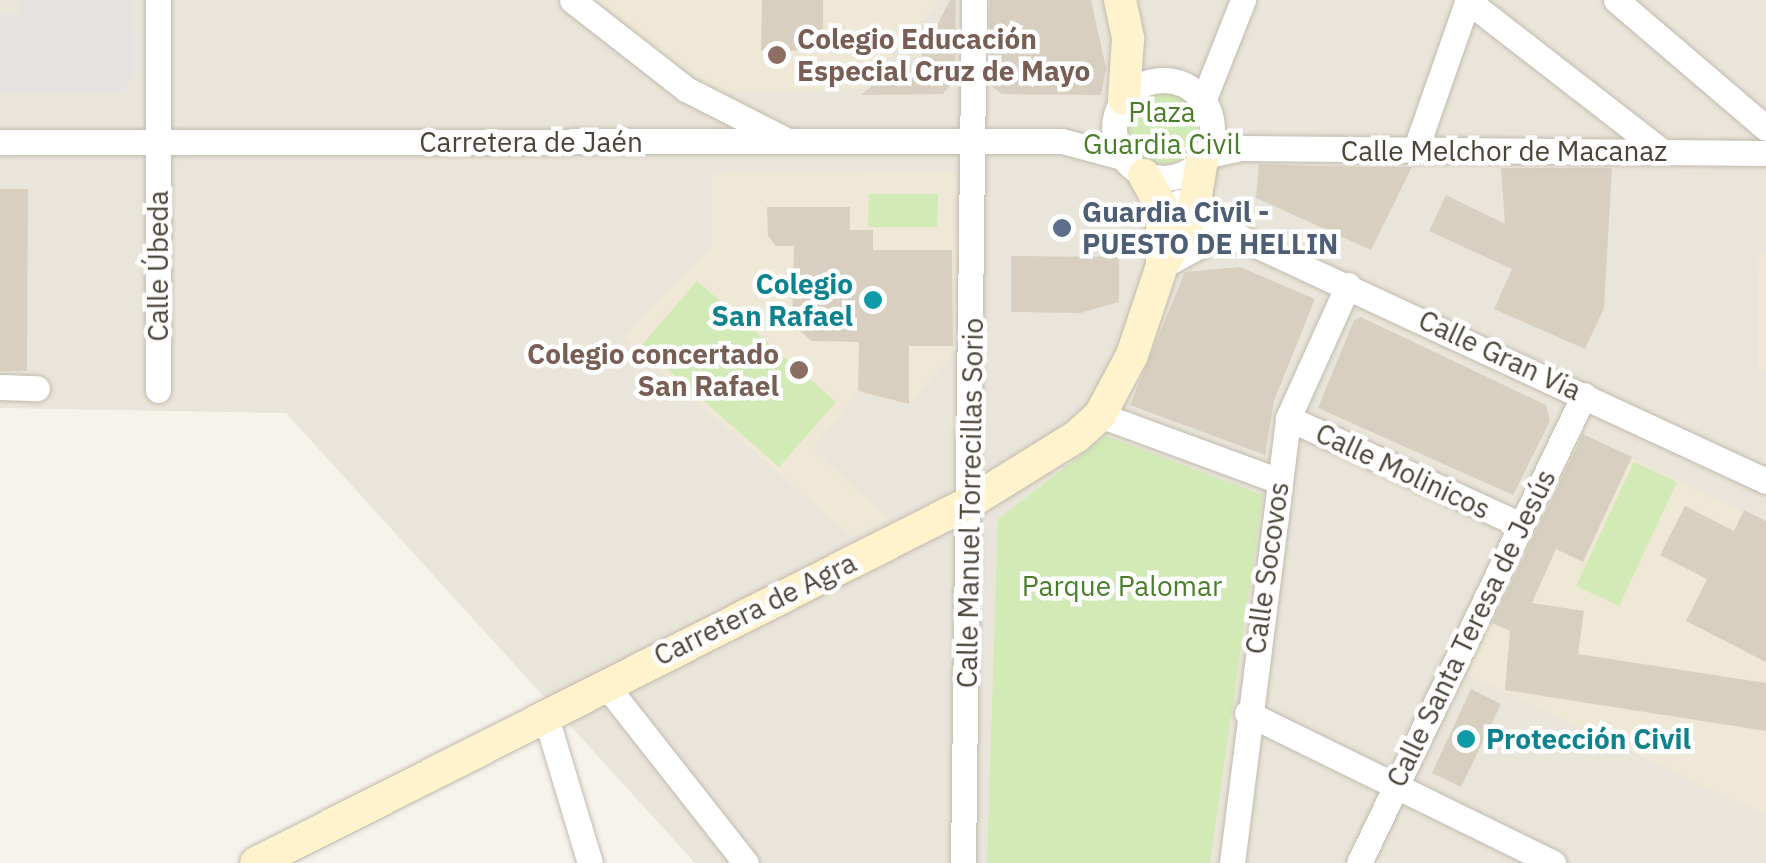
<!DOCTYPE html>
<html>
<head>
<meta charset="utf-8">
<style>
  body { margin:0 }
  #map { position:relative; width:1766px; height:863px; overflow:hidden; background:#f6f3ec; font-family:"IBM Plex Sans",sans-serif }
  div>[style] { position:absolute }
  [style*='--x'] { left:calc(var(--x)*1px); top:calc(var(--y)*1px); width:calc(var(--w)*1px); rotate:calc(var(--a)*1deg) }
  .residential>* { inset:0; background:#eae5da }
  .education>* { inset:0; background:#efe8d6 }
  .green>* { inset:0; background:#d2eab5 }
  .round { border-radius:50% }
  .parking>* { inset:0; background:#e5e3e0 }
  .building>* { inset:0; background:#d8cfc1 }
  .roads { filter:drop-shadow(0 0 2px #c2bbae) drop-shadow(0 0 2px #c2bbae) }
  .street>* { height:25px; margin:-12.5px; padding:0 12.5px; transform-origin:12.5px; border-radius:12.5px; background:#fff }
  .street>.ring { margin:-12.5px; padding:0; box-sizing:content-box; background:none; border:25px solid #fff; border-radius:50% }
  .secondary>* { height:32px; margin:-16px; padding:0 16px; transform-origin:16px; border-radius:16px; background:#fff3cd }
  .dots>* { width:28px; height:28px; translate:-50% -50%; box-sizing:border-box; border:5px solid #fff; border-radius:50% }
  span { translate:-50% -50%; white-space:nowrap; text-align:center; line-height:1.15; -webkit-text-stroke:9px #fff; paint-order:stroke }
  .education-label { font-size:28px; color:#785e54; font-weight:700 }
  .left { translate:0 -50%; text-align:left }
  .right { translate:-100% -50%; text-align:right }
  .park-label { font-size:28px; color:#4a7f2a }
  .street-label { font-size:28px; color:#4b4439 }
  .service-label { font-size:28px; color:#4e5e75; font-weight:700 }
  .culture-label { font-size:28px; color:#0d838f; font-weight:700 }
</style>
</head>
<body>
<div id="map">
  <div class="residential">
    <i style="clip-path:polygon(0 0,1766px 0,1766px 863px,695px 863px,286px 413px,0 408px)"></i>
  </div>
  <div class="education">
    <i style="clip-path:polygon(590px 0,940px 0,862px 89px,713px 91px)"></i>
    <i style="clip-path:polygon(955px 172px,958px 348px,909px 404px,858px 391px,813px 449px,888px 519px,852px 537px,623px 338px,711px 248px,712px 174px)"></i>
    <i style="clip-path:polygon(1757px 253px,1766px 253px,1766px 371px,1758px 371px)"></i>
    <i style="clip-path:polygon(1581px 433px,1766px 523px,1766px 815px,1466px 674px)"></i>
  </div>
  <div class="green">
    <i class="round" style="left:1126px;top:92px;width:72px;height:72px"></i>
    <i style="clip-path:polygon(869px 194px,938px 194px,937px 227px,868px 227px)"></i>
    <i style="clip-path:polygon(697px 281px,836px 402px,779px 467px,641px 346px)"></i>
    <i style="clip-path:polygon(1106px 436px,1263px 495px,1210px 863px,987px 863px,998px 519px)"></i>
    <i style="clip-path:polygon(1634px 462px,1677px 482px,1619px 606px,1576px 586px)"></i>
  </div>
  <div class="parking">
    <i style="clip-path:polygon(22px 0,132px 0,134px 77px,122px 92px,0 92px,0 14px,21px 14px)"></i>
  </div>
  <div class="building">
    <i style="clip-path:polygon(762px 0,823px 0,823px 51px,761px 50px)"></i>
    <i style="clip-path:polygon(950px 0,956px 0,955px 80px,943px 94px,861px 95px,910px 54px,911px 76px)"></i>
    <i style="clip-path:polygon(990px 0,1091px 0,1106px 68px,1101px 95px,1002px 94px,989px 84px)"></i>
    <i style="clip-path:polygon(1259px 164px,1308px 166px,1412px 167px,1371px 250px,1256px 198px)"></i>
    <i style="clip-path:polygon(1501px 168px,1612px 168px,1604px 308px,1585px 349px,1494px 309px,1512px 269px,1429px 231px,1446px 195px,1505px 224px)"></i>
    <i style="clip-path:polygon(0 189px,28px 189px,27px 371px,0 371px)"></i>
    <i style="clip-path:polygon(767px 207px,850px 207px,850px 230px,873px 230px,873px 250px,952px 250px,953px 346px,909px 346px,909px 404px,858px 391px,859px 342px,811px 341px,792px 323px,794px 246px,776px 246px,768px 236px)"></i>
    <i style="clip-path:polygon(1011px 256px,1119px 257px,1119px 302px,1080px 313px,1011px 312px)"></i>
    <i style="clip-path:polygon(1240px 267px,1315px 299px,1274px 401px,1265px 455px,1130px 405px,1185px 272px)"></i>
    <i style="clip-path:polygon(1361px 317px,1546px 405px,1550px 421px,1513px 495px,1318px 408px,1354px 320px)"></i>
    <i style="clip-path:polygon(1583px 434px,1632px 457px,1583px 562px,1556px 549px,1532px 603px,1584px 611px,1578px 654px,1766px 683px,1766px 731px,1505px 690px,1510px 631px,1492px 623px)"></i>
    <i style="clip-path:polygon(1685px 506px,1734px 531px,1744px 510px,1766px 521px,1766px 662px,1686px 621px,1707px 579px,1660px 555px)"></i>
    <i style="clip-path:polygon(1471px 689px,1501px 704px,1461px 787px,1432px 773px)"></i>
  </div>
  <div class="roads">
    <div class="street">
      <i style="--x:158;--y:0;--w:390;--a:90"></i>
      <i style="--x:572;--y:0;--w:145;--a:38"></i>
      <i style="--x:686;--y:89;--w:110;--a:27"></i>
      <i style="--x:1616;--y:0;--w:197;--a:40.5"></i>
      <i style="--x:1468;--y:1;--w:247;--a:37.8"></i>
      <i class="ring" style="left:1114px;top:80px;width:73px;height:73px"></i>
      <i style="--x:1203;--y:101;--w:109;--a:-68.4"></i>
      <i style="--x:0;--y:142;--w:1062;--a:-0.05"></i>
      <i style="--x:1062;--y:141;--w:62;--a:14.9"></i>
      <i style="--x:1415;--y:151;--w:160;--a:-70.7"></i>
      <i style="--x:1204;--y:156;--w:39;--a:-12"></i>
      <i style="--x:1242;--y:148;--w:524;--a:0.55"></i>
      <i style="--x:1179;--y:202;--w:74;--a:30"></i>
      <i style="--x:1243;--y:239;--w:576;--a:24.83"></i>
      <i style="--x:1162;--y:266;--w:50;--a:-28.6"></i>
      <i style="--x:1206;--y:242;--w:35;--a:-5"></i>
      <i style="--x:0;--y:387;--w:37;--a:2"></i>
      <i style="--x:1100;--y:415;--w:191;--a:20.2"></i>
      <i style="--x:1288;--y:418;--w:253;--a:24.7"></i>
      <i style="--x:605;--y:684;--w:228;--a:51.8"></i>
      <i style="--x:1247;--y:713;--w:341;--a:26.1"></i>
      <i style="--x:545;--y:714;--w:156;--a:73.2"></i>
      <i style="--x:963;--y:863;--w:863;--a:-89.27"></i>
      <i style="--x:1232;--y:863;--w:449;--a:-82.8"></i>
      <i style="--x:1288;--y:418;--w:146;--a:-65.7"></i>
      <i style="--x:1359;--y:863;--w:519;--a:-64.32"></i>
    </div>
    <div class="secondary">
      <i style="--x:1120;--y:0;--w:40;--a:78"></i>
      <i style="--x:1128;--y:39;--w:60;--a:93.8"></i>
      <i style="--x:1144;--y:175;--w:37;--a:61"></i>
      <i style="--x:1162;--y:207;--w:55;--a:90"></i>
      <i style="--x:256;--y:863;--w:799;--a:-26.79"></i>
      <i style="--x:969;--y:503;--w:127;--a:-31.8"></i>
      <i style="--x:1077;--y:436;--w:31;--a:-42"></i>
      <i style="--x:1100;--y:415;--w:68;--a:-61.9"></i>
      <i style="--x:1132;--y:355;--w:94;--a:-71.4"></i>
      <i style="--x:1162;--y:266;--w:61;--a:-59.7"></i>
      <i style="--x:1193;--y:213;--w:54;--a:-80.4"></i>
    </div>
  </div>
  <div class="dots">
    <i style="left:777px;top:55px;background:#8d6e63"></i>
    <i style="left:1062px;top:228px;background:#5c6f8a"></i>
    <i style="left:873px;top:300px;background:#0f9aa8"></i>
    <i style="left:799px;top:370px;background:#8d6e63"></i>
    <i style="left:1466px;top:739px;background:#0f9aa8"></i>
  </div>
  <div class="education-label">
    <span class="left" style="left:797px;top:55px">Colegio Educación<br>Especial Cruz de Mayo</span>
    <span class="right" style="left:779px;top:370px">Colegio concertado<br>San Rafael</span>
  </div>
  <div class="park-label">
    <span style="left:1162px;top:128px">Plaza<br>Guardia Civil</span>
    <span style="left:1122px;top:586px">Parque Palomar</span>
  </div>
  <div class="street-label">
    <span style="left:531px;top:142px">Carretera de Jaén</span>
    <span style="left:1504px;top:151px">Calle Melchor de Macanaz</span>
    <span style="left:158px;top:266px;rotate:-90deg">Calle Úbeda</span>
    <span style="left:1500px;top:355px;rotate:25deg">Calle Gran Via</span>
    <span style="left:1403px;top:471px;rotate:25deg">Calle Molinicos</span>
    <span style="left:970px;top:503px;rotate:-89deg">Calle Manuel Torrecillas Sorio</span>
    <span style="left:1267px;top:568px;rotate:-82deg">Calle Socovos</span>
    <span style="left:755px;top:609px;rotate:-26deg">Carretera de Agra</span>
    <span style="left:1471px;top:628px;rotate:-64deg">Calle Santa Teresa de Jesús</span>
  </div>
  <div class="service-label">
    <span class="left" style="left:1082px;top:228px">Guardia Civil -<br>PUESTO DE HELLIN</span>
  </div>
  <div class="culture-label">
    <span class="right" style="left:853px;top:300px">Colegio<br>San Rafael</span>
    <span class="left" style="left:1486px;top:739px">Protección Civil</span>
  </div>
</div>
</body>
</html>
